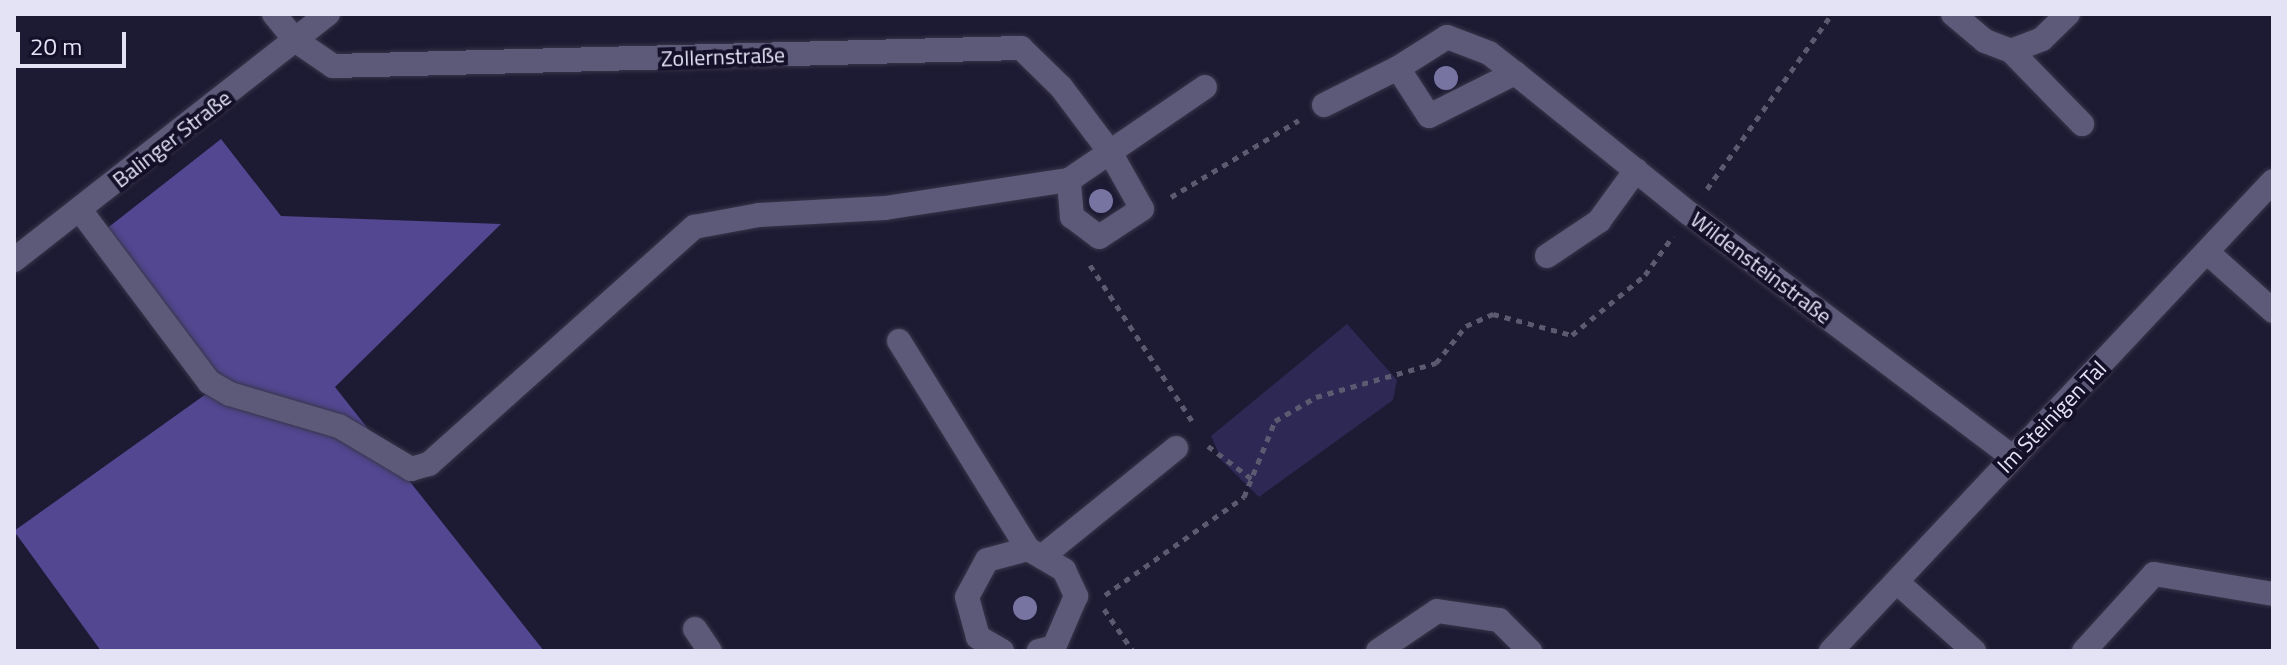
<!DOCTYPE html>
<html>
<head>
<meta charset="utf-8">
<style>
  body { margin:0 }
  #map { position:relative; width:2287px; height:665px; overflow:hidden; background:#1d1a33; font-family:"Titillium Web",sans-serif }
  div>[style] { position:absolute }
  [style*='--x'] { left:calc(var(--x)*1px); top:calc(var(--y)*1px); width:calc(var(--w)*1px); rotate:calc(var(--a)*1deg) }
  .green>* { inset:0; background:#2e2854 }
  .forest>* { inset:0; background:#524790 }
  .path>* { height:5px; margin-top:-2.5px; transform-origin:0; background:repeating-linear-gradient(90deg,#5c5a70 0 6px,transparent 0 12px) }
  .roads { filter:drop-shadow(0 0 2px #38354a) drop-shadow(0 0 2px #38354a) }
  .minor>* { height:24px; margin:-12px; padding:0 12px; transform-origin:12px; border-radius:12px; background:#5c5a78 }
  .trees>* { width:24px; height:24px; margin:-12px; border-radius:50%; background:#7874a2 }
  span { translate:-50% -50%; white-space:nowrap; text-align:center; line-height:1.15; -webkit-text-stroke:8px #141029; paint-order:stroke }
  .street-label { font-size:22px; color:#e4e3f5 }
  .frame { position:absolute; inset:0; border:16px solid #e4e3f5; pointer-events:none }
  .scale { position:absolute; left:16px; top:32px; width:110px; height:36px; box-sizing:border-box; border:4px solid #e4e3f5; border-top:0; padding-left:10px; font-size:24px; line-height:28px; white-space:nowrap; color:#e4e3f5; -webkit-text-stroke:6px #141029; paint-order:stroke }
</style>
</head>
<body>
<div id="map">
  <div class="green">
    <i style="clip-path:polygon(1347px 324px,1397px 380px,1393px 400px,1259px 497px,1222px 461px,1211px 436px)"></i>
  </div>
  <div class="forest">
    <i style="clip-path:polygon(221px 139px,281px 216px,501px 224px,335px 387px,544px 651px,101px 651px,14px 531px,206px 394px,96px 237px)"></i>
  </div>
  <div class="path">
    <i style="--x:1707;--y:189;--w:215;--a:-54.5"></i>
    <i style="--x:1171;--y:197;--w:149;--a:-31"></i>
    <i style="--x:1090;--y:265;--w:186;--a:56.8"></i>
    <i style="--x:1208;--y:446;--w:55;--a:36.9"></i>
    <i style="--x:1105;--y:595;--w:170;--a:-35.2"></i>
    <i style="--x:1244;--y:497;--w:82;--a:-67.8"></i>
    <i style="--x:1275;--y:421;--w:48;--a:-30.3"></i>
    <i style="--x:1316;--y:397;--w:125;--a:-15.8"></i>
    <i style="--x:1436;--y:363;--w:48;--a:-51"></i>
    <i style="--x:1466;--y:326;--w:30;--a:-24"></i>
    <i style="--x:1493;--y:314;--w:82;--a:14.9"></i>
    <i style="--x:1572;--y:335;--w:94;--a:-39.4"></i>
    <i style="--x:1645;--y:275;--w:48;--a:-54.3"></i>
    <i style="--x:1104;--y:609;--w:51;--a:55.4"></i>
  </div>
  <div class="roads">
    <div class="minor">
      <i style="--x:274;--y:14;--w:33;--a:51"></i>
      <i style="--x:295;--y:40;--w:46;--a:34.4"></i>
      <i style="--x:333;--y:66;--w:688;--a:-1.5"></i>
      <i style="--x:1021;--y:48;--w:56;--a:44.3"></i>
      <i style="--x:1061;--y:87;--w:81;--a:53"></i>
      <i style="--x:1110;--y:152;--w:65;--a:60.7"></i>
      <i style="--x:1142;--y:209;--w:51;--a:146.9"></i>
      <i style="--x:1099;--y:237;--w:34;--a:-143"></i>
      <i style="--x:1072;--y:217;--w:37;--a:-95"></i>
      <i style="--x:1069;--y:180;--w:50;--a:-34.3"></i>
      <i style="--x:1110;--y:152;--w:115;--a:-34.4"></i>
      <i style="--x:1953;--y:14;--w:42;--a:40.2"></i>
      <i style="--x:1985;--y:41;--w:28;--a:21"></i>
      <i style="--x:2011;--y:51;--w:33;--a:-21"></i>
      <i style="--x:2042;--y:39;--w:36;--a:-44"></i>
      <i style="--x:2011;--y:51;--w:102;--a:45.8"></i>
      <i style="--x:1515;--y:73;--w:96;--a:153.4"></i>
      <i style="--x:1429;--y:116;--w:57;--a:-122.9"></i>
      <i style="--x:1398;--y:68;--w:58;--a:-32.3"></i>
      <i style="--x:1447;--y:37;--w:45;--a:20.9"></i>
      <i style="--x:1489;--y:53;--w:33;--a:38"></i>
      <i style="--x:1515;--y:73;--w:225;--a:38.9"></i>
      <i style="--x:1690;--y:214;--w:403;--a:37"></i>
      <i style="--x:1324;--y:105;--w:83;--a:-26.6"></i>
      <i style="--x:80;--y:210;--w:215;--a:53.1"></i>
      <i style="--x:209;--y:382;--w:24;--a:30"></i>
      <i style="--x:230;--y:394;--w:114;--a:16.4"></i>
      <i style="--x:339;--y:426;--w:84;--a:30.8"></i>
      <i style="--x:411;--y:469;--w:19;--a:-16"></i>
      <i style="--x:429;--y:464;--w:356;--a:-41.8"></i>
      <i style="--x:694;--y:227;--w:66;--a:-10.5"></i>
      <i style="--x:759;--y:215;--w:126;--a:-3.2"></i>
      <i style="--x:885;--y:208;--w:186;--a:-8.7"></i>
      <i style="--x:2208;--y:253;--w:87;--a:41.7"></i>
      <i style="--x:1547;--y:256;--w:63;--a:-33.9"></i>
      <i style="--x:1599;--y:221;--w:63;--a:-54"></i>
      <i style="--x:14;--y:260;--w:399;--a:-38.1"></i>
      <i style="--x:899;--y:341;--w:245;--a:58.2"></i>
      <i style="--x:1044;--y:555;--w:170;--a:-39"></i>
      <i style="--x:1898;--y:583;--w:102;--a:41.8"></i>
      <i style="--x:695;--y:629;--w:27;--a:56"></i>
      <i style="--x:1002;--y:651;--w:28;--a:-150"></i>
      <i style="--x:978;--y:637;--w:41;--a:-105.4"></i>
      <i style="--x:967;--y:597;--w:42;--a:-61.6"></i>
      <i style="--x:987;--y:560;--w:42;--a:-15"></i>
      <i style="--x:1028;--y:549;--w:42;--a:30.3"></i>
      <i style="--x:1064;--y:570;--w:29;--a:65"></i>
      <i style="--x:1076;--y:596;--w:56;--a:113.3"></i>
      <i style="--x:1054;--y:647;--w:16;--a:165"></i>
      <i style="--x:1378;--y:651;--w:71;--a:-34.1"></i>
      <i style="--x:1437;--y:611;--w:63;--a:8.3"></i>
      <i style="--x:1499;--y:620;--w:44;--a:45"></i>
      <i style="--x:1831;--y:651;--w:645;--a:-46.76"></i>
      <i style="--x:2084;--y:651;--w:104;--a:-47.7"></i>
      <i style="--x:2154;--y:574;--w:121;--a:9.5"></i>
    </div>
  </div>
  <div class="trees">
    <i style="left:1446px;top:78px"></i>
    <i style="left:1101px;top:201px"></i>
    <i style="left:1025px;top:608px"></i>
  </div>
  <div class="street-label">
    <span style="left:723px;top:57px;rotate:-2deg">Zollernstraße</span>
    <span style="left:172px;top:139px;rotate:-38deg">Balinger Straße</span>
    <span style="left:1761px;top:268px;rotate:37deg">Wildensteinstraße</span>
    <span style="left:2052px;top:417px;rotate:-46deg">Im Steinigen Tal</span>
  </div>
  <div class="frame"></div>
  <div class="scale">20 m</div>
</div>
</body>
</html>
